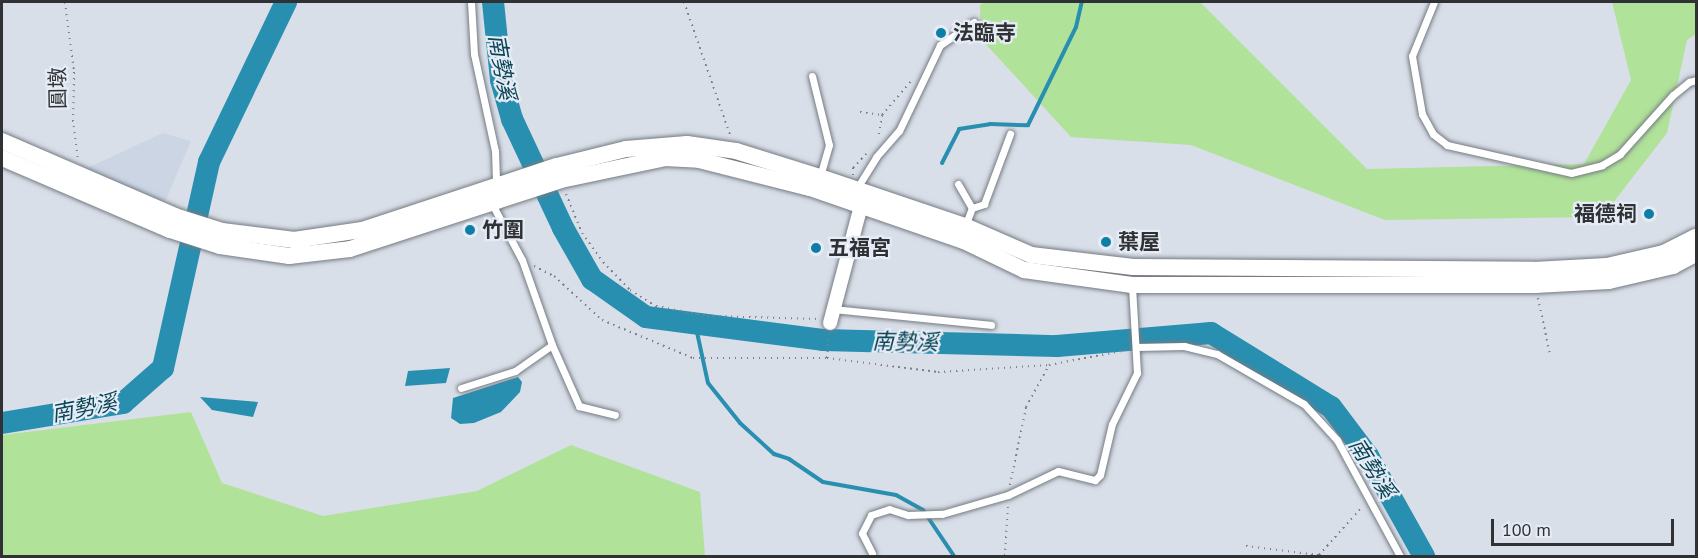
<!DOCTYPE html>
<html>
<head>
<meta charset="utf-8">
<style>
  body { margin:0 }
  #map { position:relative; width:1698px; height:558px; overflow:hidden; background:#d9dfe8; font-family:"PT Sans","Noto Sans TC",sans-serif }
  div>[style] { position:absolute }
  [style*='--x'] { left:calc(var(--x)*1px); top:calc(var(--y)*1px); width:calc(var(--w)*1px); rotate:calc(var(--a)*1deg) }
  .built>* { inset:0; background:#cbd5e4 }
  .green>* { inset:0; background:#b1e29a }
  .water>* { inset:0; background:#298fb0 }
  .stream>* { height:4px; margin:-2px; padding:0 2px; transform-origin:2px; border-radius:2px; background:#298fb0 }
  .river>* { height:22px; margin:-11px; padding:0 11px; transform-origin:11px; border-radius:11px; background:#298fb0 }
  .path>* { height:2px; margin-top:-1px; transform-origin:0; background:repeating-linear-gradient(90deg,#7d8186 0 1.5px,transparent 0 6px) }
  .roads { filter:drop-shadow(0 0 2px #757b82) drop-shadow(0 0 2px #757b82) }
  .service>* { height:7px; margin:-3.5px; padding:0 3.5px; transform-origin:3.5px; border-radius:3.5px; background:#fff }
  .minor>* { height:14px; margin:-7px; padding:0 7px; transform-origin:7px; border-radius:7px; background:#fff }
  .tertiary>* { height:16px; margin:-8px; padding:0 8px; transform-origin:8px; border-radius:8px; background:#fff }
  .dots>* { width:16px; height:16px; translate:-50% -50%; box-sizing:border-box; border:3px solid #e6ecf5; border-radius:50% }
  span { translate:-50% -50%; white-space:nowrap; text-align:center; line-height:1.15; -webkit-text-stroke:4.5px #e6ecf5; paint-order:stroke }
  .poi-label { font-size:21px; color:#2f3134; font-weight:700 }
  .left { translate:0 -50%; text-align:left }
  .right { translate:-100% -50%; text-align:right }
  .street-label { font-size:21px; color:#2f3134 }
  .water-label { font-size:22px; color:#0a4456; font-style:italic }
  .frame { position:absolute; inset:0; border:3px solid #2f3134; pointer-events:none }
  .scale { position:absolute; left:1491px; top:519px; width:183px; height:27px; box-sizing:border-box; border:3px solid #2f3134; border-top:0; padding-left:8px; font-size:18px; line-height:21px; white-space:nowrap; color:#2f3134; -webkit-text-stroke:4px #e6ecf5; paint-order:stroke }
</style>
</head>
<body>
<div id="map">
  <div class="built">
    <i style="clip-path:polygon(163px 133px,191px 141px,164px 204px,85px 169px)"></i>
  </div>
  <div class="green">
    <i style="clip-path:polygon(985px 2px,1200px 2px,1367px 169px,1584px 164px,1631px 80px,1612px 2px,1696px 2px,1696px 34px,1687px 40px,1667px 133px,1602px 217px,1385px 220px,1191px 145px,1071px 137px,981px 39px,980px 5px)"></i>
    <i style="clip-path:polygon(191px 412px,222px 483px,323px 516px,477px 491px,571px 445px,700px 492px,705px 556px,2px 556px,2px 435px)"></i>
  </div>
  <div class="water">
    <i style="clip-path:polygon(450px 368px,446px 383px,405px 386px,408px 371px)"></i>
    <i style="clip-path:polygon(518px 377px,522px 382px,520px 392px,501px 412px,474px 423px,460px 424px,451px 418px,453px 398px)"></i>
    <i style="clip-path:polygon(200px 397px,258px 402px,253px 417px,212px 410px)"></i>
  </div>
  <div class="stream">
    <i style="--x:942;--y:163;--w:38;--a:-63"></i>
    <i style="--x:959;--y:129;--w:31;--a:-9"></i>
    <i style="--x:990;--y:124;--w:38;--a:2"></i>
    <i style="--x:1028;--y:125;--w:109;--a:-63.9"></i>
    <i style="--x:1076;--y:27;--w:26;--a:-77"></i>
    <i style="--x:695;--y:323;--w:61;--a:77.8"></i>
    <i style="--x:708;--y:383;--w:51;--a:51.3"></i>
    <i style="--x:740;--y:423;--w:46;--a:42.4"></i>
    <i style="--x:774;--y:454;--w:16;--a:18"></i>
    <i style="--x:789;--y:459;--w:41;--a:34.1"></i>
    <i style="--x:823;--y:482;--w:74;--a:10.1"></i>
    <i style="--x:896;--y:495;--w:31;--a:29"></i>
    <i style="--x:923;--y:510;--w:55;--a:56"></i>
  </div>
  <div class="river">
    <i style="--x:493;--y:2;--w:78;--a:84.1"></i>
    <i style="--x:501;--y:80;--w:41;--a:74.2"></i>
    <i style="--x:512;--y:119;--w:120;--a:64.9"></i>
    <i style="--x:563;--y:228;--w:59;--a:60.4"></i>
    <i style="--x:592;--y:279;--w:66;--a:35.1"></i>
    <i style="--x:646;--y:317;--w:178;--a:7.4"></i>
    <i style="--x:823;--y:340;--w:234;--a:1.5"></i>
    <i style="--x:1057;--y:346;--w:155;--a:-4.8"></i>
    <i style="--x:1211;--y:333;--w:141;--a:31.7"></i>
    <i style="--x:1331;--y:407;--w:61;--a:52.9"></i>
    <i style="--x:1368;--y:456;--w:115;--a:60.8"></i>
    <i style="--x:2;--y:423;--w:123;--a:-9.4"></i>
    <i style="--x:123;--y:403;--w:53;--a:-41.2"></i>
    <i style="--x:163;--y:368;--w:211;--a:-77.4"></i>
    <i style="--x:209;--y:162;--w:178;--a:-64.3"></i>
  </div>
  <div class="path">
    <i style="--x:65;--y:2;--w:71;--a:82.7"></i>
    <i style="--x:74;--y:72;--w:48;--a:91.2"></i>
    <i style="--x:73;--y:120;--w:40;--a:82.9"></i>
    <i style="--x:684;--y:2;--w:141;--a:70.9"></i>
    <i style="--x:860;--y:112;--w:22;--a:8"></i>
    <i style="--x:882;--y:115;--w:24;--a:99"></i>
    <i style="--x:882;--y:115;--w:45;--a:-49.5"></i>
    <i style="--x:853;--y:175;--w:7;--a:-90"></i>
    <i style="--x:853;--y:168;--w:21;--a:-47"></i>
    <i style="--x:566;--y:194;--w:42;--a:67.7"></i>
    <i style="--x:582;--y:233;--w:36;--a:54"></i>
    <i style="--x:603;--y:262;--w:39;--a:46"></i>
    <i style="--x:630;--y:290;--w:31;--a:32"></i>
    <i style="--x:656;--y:306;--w:52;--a:11.1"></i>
    <i style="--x:707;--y:316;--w:113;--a:1.5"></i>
    <i style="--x:534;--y:266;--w:22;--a:27"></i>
    <i style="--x:554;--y:276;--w:65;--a:42.5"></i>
    <i style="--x:602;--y:320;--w:99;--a:22.7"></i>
    <i style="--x:693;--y:358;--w:134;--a:0"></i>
    <i style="--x:827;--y:358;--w:112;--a:7.2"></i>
    <i style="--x:938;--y:372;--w:111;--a:-3.6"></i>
    <i style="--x:1538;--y:298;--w:57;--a:77.9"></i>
    <i style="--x:827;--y:358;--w:24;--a:-85"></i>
    <i style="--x:1010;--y:485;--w:80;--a:-78.4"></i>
    <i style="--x:1026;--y:407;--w:48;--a:-61.3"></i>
    <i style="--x:1049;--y:365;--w:79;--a:-10.9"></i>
    <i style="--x:1246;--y:546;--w:74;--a:7"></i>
    <i style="--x:1319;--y:555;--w:64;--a:-48.1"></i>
    <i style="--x:1005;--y:556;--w:51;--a:-86.6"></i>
  </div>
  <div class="roads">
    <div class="service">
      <i style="--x:471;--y:2;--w:52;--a:86.7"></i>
      <i style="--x:474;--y:54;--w:99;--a:77.8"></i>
      <i style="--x:495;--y:151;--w:34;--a:88"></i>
      <i style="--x:1434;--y:2;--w:58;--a:112.2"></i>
      <i style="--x:1412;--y:56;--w:59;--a:80.2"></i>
      <i style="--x:1422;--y:114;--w:23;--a:61"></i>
      <i style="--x:1433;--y:134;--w:18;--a:38"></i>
      <i style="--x:1447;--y:145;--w:127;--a:12.7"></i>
      <i style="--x:1571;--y:173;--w:32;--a:-14"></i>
      <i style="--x:1602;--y:165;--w:21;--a:-31"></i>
      <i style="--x:1620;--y:154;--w:79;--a:-48.1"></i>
      <i style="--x:1673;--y:95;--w:21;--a:-39"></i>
      <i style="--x:1689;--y:82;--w:7;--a:-16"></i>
      <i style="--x:812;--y:76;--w:71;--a:76.2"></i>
      <i style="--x:829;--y:145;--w:33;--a:106"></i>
      <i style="--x:958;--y:184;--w:28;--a:60"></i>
      <i style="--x:857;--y:188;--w:36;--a:-58"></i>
      <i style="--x:876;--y:157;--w:35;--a:-49"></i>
      <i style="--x:899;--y:131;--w:95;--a:-64.5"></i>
      <i style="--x:940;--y:45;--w:41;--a:-34.1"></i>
      <i style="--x:965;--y:226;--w:19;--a:-69"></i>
      <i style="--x:972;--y:208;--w:13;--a:-18"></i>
      <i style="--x:984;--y:204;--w:75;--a:-69.6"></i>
      <i style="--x:834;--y:309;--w:158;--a:5.8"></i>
      <i style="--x:552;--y:345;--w:67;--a:66.1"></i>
      <i style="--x:579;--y:406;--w:37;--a:14"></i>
      <i style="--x:1136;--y:347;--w:48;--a:-1.2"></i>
      <i style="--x:1184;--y:346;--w:34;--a:14"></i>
      <i style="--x:1217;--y:354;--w:100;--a:29.9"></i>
      <i style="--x:1304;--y:404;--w:49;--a:47.5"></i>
      <i style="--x:1337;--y:440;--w:132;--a:61.5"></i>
      <i style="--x:461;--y:388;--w:57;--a:-17.5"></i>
      <i style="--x:515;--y:371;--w:45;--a:-35.1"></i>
      <i style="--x:552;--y:345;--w:90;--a:-109.4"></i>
      <i style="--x:522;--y:260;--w:66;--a:-118.1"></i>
      <i style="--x:872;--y:553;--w:22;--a:-117"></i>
      <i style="--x:862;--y:533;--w:20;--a:-63"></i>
      <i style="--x:871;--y:515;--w:19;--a:-18"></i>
      <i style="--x:889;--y:509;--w:20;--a:18"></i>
      <i style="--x:908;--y:515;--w:34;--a:-2"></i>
      <i style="--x:942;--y:514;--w:69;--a:-16.1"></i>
      <i style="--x:1008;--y:495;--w:55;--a:-25.6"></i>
      <i style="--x:1058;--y:471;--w:38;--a:14"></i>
      <i style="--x:1095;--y:480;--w:7;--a:-45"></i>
      <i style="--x:1100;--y:475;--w:52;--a:-76.8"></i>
      <i style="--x:1112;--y:424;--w:57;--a:-63.9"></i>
      <i style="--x:1137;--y:373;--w:86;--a:-93.3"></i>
    </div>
    <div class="minor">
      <i style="--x:830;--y:323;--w:121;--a:-75.2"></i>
    </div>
    <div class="tertiary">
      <i style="--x:2;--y:141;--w:189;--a:23.4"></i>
      <i style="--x:175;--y:216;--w:49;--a:17.7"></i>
      <i style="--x:222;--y:231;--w:73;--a:7.1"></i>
      <i style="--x:294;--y:240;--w:69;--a:-8.4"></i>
      <i style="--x:362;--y:230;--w:205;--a:-18.2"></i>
      <i style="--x:557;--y:166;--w:71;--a:-13.8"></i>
      <i style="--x:626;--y:149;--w:61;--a:-4.7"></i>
      <i style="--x:687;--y:144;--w:49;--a:8.1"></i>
      <i style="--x:736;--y:151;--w:88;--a:17.2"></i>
      <i style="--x:820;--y:177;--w:153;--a:18.7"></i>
      <i style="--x:965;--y:226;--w:72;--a:23.7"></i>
      <i style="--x:1031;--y:255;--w:103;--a:6.7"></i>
      <i style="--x:1133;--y:267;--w:401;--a:0.4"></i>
      <i style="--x:1534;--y:270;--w:73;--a:-3.1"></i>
      <i style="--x:1607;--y:266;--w:58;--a:-12.8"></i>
      <i style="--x:1664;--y:253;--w:36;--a:-27"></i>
      <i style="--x:2;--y:158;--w:183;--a:23.2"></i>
      <i style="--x:170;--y:230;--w:52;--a:17.7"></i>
      <i style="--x:220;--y:246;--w:70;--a:8.2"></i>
      <i style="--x:289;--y:256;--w:61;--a:-6.5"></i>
      <i style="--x:350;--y:249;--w:222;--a:-18.1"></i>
      <i style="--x:561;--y:180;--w:106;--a:-11.9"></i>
      <i style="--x:665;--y:158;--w:34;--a:3"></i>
      <i style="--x:699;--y:160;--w:114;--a:14.2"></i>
      <i style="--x:810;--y:188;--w:163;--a:19"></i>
      <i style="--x:964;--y:241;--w:67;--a:25.8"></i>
      <i style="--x:1024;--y:270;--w:109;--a:7.9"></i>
      <i style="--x:1132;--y:285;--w:403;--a:0"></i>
      <i style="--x:1535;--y:285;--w:74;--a:-3.1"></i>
      <i style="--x:1609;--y:281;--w:66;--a:-13.2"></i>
      <i style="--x:1673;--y:266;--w:26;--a:-28"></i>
    </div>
  </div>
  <div class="dots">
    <i style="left:941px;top:33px;background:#0e7ea6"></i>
    <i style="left:1649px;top:214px;background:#0e7ea6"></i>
    <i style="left:470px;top:230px;background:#0e7ea6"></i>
    <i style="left:1106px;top:242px;background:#0e7ea6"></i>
    <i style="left:816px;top:248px;background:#0e7ea6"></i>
  </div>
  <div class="poi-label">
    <span class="left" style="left:953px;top:33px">法臨寺</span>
    <span class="right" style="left:1637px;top:214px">福德祠</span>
    <span class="left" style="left:482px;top:230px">竹圍</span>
    <span class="left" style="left:1118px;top:242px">葉屋</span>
    <span class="left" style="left:828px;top:248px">五福宮</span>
  </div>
  <div class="street-label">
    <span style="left:58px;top:88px;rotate:-91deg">圓墩</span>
  </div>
  <div class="water-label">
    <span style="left:502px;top:67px;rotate:80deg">南勢溪</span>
    <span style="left:905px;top:342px;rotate:1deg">南勢溪</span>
    <span style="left:84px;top:408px;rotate:-11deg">南勢溪</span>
    <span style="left:1372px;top:468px;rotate:58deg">南勢溪</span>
  </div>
  <div class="frame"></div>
  <div class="scale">100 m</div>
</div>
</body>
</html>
